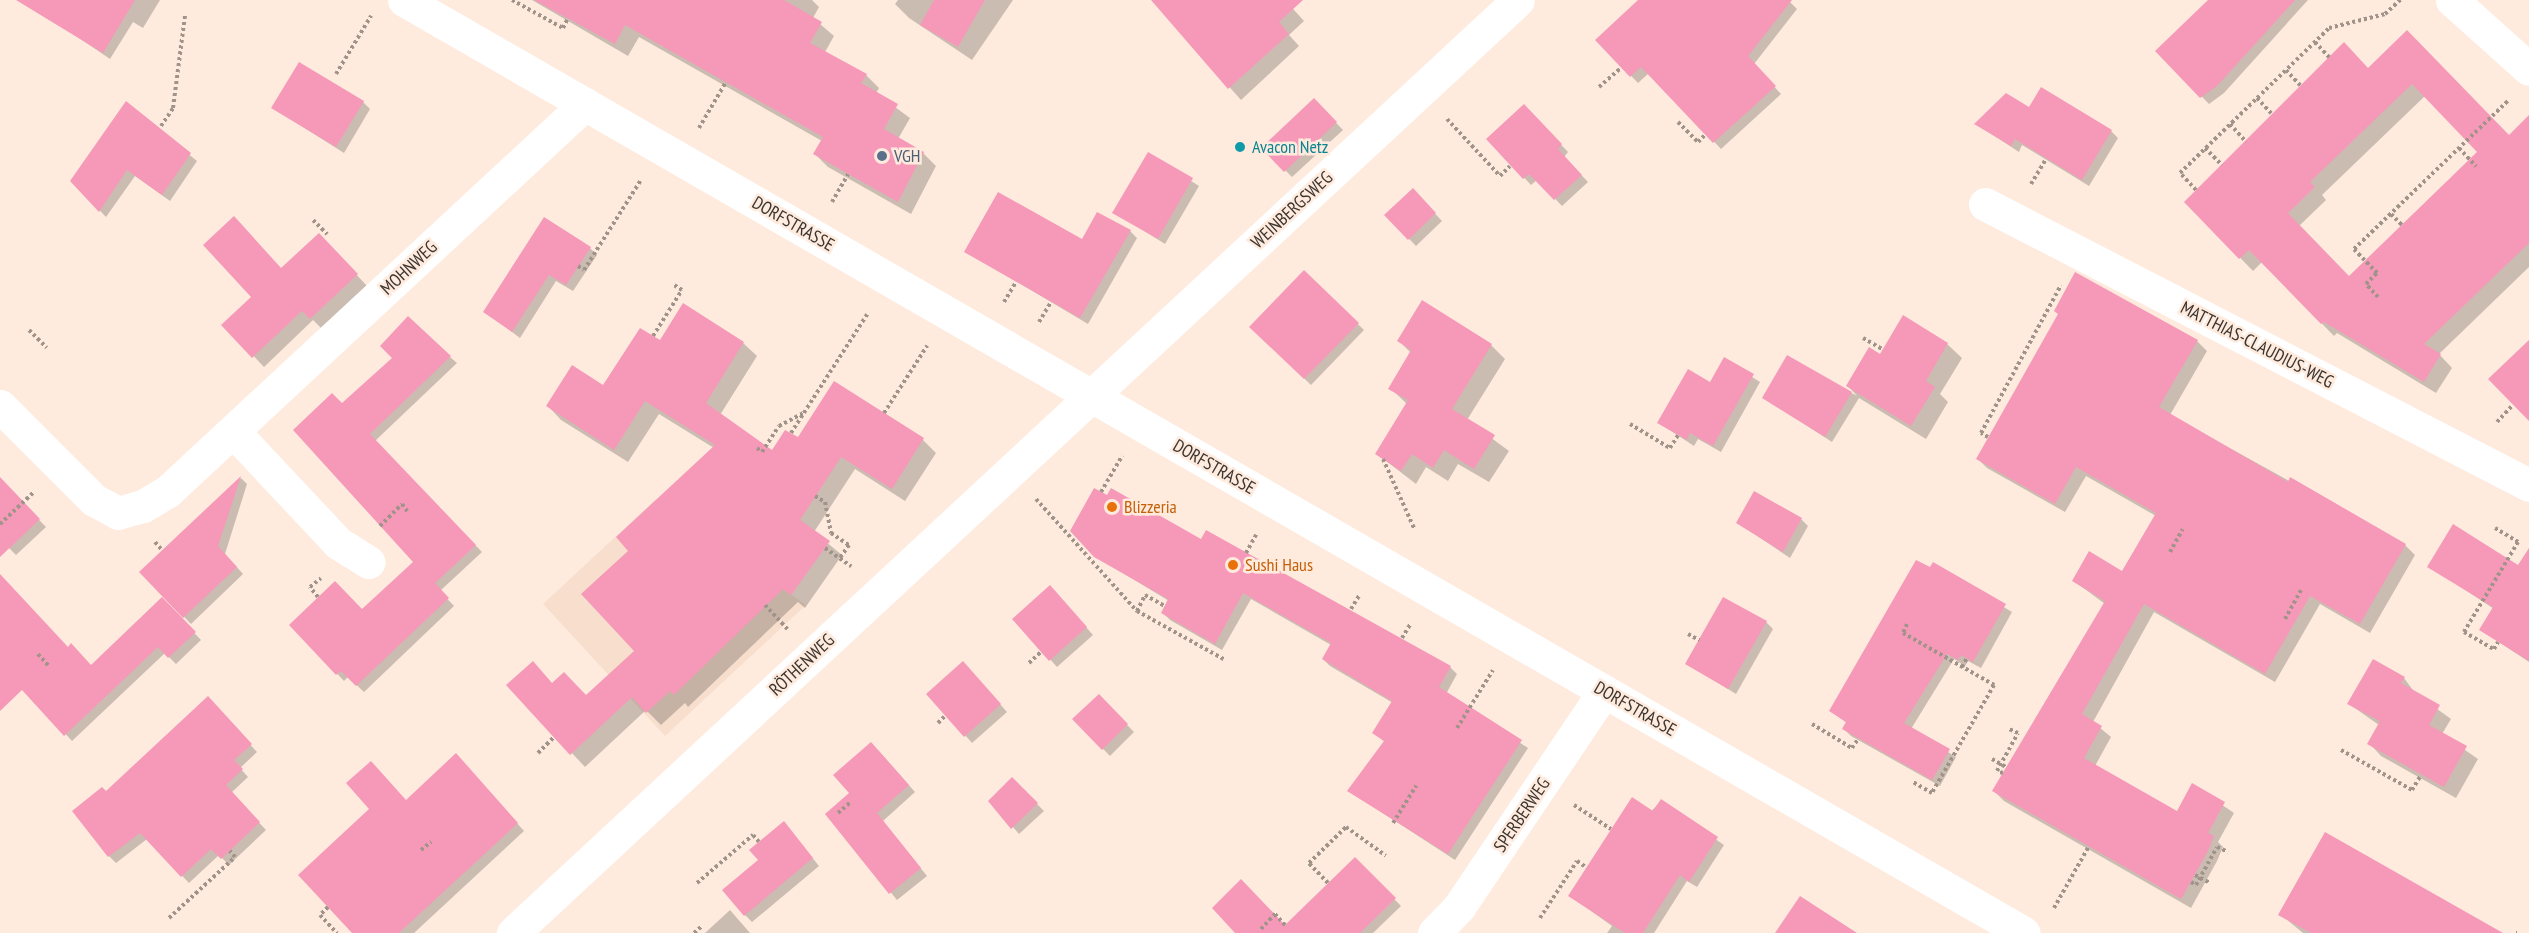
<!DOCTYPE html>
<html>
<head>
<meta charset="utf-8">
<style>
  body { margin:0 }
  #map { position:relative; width:2529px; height:933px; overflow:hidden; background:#feebde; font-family:"PT Sans Narrow",sans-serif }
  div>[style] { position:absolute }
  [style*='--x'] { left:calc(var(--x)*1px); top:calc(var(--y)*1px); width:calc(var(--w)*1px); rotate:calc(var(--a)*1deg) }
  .built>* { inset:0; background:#f8dfcd }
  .shadow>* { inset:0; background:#0003 }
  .building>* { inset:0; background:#f698b8 }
  .path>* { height:4px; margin-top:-2px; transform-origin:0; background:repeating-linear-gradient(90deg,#a0938a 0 3px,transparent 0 6px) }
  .street>* { height:33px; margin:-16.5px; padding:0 16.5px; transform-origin:16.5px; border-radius:16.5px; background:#fff }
  .dots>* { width:16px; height:16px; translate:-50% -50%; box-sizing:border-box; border:3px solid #feebde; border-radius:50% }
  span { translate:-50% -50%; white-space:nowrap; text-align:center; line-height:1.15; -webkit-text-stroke:5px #feebde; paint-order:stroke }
  .culture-label { font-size:18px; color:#0d838f }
  .left { translate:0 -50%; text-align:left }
  .service-label { font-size:18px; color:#4e5e75 }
  .street-label { font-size:18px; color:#3b342f }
  .food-label { font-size:18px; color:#c56008 }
</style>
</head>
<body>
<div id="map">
  <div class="built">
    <i style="clip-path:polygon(656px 499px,806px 605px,665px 736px,543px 604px)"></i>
  </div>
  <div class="shadow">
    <i style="clip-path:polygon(23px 0,160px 0,143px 28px,133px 22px,110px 59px)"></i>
    <i style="clip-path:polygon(532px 0,812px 0,819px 7px,813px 18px,834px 36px,825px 52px,866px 75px,879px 88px,876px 93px,910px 118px,898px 139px,923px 153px,936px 166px,911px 214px,828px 167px,815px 154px,822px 141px,639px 37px,628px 56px)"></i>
    <i style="clip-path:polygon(898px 0,1013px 0,972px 60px,909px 18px,895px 4px)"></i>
    <i style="clip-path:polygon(1152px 0,1285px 0,1304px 21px,1289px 35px,1299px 46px,1241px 100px)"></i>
    <i style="clip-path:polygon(1640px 0,1788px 0,1797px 9px,1754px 64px,1781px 94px,1721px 149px,1649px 73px,1638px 83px,1597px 40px)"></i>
    <i style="clip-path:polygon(2222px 0,2308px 0,2224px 93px,2209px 104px,2157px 51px)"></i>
    <i style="clip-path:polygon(evenodd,2407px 32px,2509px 137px,2529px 146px,2529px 267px,2439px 354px,2452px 368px,2436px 393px,2337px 333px,2334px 336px,2262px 262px,2253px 271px,2186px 202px,2369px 70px,2407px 32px,2425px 96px,2479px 152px,2349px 278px,2299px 226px,2326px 200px,2322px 195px,2425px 96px)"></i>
    <i style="clip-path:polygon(1314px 100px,1343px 130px,1292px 177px,1263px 148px)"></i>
    <i style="clip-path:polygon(363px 102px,370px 109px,344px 153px,273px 108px)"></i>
    <i style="clip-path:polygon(126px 103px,197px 161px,170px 201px,135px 176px,106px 217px,72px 181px)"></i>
    <i style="clip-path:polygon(1524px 106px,1568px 152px,1564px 157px,1588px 182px,1562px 206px,1537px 180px,1531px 185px,1488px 139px)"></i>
    <i style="clip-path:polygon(2030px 109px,2111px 131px,2118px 138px,2089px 186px,2022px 145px,2019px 152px,1976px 124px)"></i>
    <i style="clip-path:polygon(1148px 154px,1199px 186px,1165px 244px,1114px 212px)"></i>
    <i style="clip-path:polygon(1413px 190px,1442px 221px,1416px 246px,1386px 215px)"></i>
    <i style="clip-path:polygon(1130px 231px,1137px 238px,1088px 324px,965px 251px,1082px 242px)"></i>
    <i style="clip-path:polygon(329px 245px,367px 286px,321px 328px,313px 320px,264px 367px,224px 325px,282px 270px)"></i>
    <i style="clip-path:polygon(590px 248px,597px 255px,573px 291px,556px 281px,520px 338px,485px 312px)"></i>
    <i style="clip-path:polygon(1304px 272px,1364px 330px,1311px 385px,1251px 327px)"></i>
    <i style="clip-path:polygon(1904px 317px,1947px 344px,1962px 358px,1940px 394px,1948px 402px,1926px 439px,1859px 398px,1832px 442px,1764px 398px,1787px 357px,1857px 396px,1848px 386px,1880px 356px)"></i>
    <i style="clip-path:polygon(1399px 341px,1491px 345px,1505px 359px,1467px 420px,1509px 451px,1489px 482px,1458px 464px,1448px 481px,1426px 467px,1416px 484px,1377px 454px,1407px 404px,1390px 388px,1411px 353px)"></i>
    <i style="clip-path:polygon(2197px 341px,2207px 351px,2170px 415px,2405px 545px,2415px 555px,2370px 633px,2320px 604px,2275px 682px,2154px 612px,2093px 722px,2111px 737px,2095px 766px,2177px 813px,2193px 785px,2234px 813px,2218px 842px,2223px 847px,2217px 861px,2191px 908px,2004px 801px,1994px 791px,2105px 604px,2074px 581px,2123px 573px,2156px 516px,2086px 476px,2065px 512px,1987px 468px,1978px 459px)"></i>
    <i style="clip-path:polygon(660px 342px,743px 343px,757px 356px,720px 415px,773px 452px,799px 439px,923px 440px,936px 453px,905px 501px,855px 469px,814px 532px,842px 555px,805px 608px,798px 602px,688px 707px,685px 703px,661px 725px,646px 710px,585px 767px,508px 685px,553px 684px,587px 697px,636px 651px,630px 551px,714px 448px,659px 414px,628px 462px,561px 420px,548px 406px,604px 387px)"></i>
    <i style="clip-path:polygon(450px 357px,457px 363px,375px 441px,482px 552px,440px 591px,454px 606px,364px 692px,348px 677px,344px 681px,291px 625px,362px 611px,415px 562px,342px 405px)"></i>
    <i style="clip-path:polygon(1724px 359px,1760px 382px,1721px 452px,1698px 439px,1694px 446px,1659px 423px,1710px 384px)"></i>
    <i style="clip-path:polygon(241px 478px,247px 484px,225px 554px,243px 574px,191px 624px,141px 572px)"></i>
    <i style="clip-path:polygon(5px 485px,46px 527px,16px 555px,0 539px,0 490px)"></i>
    <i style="clip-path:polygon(1801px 519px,1808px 526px,1790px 558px,1738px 523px)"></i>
    <i style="clip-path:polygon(1206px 532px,1450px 667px,1457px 674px,1446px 694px,1528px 748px,1455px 860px,1349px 791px,1385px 742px,1374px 733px,1393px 703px,1330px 666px,1323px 659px,1331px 645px,1251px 599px,1222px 650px,1170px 620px,1163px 613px,1169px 601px,1095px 556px,1201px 541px)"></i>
    <i style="clip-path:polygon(1933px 564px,2012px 612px,1981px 668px,1968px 661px,1965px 666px,1954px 659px,1911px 729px,1956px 757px,1940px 786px,1851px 736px,1844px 729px,1847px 723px,1831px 711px)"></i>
    <i style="clip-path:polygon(2429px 566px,2529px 572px,2529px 662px,2481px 630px,2494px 609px)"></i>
    <i style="clip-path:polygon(0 575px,68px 649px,92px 667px,162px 599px,201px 640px,176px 664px,165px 653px,72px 741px,0 663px)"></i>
    <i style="clip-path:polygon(1057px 594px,1093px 635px,1057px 667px,1014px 619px)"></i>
    <i style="clip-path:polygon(1766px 622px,1773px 629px,1736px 694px,1687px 664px)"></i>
    <i style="clip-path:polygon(970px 670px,1007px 712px,972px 743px,928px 694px)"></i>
    <i style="clip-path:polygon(2404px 678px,2415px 693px,2451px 719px,2442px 734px,2478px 759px,2456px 798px,2381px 756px,2369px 743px,2379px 725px,2349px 704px)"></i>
    <i style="clip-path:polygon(1099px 696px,1134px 732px,1110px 756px,1074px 719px)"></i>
    <i style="clip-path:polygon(214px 705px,257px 752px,240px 768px,248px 777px,231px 793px,266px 830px,229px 865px,219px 855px,189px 883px,147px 839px,116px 863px,109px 856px,106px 793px)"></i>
    <i style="clip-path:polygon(878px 750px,915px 792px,883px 821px,927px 876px,897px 900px,827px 814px,851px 794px)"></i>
    <i style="clip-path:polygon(463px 762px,524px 831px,414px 933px,354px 933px,371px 809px,406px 802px)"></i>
    <i style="clip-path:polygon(1012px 779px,1044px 811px,1019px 834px,990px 801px)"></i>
    <i style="clip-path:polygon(1661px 801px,1724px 845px,1697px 887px,1687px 881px,1654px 933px,1607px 933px,1612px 926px,1570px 896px)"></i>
    <i style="clip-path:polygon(790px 830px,819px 866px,752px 922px,745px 915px,761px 860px)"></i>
    <i style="clip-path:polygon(1355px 859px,1401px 906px,1373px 933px,1238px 933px,1285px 927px)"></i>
    <i style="clip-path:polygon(730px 910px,750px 933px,705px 933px)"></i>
    <i style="clip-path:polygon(2280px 914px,2477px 933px,2303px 933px)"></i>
  </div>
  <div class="building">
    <i style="clip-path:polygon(16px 0,135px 0,103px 53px)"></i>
    <i style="clip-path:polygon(534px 0,784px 0,822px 22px,810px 43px,867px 74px,861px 83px,898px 104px,884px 129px,924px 152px,898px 202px,813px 154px,823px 137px,625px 25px,615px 44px)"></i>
    <i style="clip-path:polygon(934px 0,985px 0,958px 47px,920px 25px)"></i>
    <i style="clip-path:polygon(1151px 0,1303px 0,1279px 22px,1289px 34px,1228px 89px)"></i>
    <i style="clip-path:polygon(1638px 0,1792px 0,1748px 56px,1776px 86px,1713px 143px,1641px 67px,1630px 77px,1595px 40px)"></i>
    <i style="clip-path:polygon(2208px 0,2295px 0,2217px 86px,2200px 98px,2155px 51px)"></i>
    <i style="clip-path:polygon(evenodd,2407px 30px,2509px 135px,2529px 115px,2529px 243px,2424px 344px,2441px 354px,2424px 382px,2324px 322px,2321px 324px,2249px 250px,2239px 259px,2184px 202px,2344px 42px,2368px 68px,2407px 30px,2412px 84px,2477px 152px,2349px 276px,2288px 213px,2315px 187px,2310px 182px,2412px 84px)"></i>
    <i style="clip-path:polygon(299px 62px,364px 101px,336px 147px,271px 108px)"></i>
    <i style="clip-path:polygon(2041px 87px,2112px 130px,2082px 180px,2015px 139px,2011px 146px,1974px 124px,2006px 93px,2029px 107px)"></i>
    <i style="clip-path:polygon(1314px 98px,1337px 122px,1284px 172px,1261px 148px)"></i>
    <i style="clip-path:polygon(126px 101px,191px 153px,162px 195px,127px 170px,99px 212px,70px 181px)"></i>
    <i style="clip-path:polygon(1524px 104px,1562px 144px,1558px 149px,1582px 175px,1554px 200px,1529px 174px,1523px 179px,1486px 139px)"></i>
    <i style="clip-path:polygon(1148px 152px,1193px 178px,1158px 239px,1112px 213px)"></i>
    <i style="clip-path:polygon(1413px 188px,1436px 213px,1408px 240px,1384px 215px)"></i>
    <i style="clip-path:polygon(998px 192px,1082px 239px,1097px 212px,1131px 230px,1080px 318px,964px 252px)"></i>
    <i style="clip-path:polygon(234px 216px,281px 268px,319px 233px,358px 274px,310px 319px,302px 311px,252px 358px,221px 325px,251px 297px,203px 245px)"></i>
    <i style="clip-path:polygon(544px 217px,591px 247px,566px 285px,549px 275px,512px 332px,483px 312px)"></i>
    <i style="clip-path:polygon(1304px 270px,1359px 323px,1304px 379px,1249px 327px)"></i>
    <i style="clip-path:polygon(2075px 272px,2198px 340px,2159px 407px,2288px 482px,2290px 477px,2406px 544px,2360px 624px,2310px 596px,2265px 674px,2144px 604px,2082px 714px,2102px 726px,2084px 758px,2177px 811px,2192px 783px,2225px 802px,2208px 833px,2214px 836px,2208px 851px,2181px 899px,1992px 791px,2105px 601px,2072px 581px,2089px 551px,2122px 571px,2156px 513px,2076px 467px,2055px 504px,1976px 459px,2058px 314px,2054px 311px)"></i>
    <i style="clip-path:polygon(1422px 300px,1492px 344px,1452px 409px,1495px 435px,1474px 469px,1444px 450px,1433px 468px,1412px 454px,1401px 471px,1375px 454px,1408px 400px,1388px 389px,1411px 350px,1397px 341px)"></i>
    <i style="clip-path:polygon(683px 303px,744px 342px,706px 403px,772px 450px,785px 430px,798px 437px,834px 381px,924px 438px,892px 489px,841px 457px,800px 520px,830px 541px,791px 595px,783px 589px,674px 695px,670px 691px,646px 713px,632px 697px,570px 755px,506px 685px,533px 661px,552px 683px,564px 672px,586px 695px,634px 651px,581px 594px,628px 551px,616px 537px,715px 445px,645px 401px,614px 450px,546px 406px,572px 365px,603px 385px,640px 328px,660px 340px)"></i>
    <i style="clip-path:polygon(1903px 315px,1948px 343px,1926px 381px,1935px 387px,1911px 426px,1846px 386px,1869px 347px,1880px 354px)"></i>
    <i style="clip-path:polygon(408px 316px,451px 356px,370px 434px,476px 545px,435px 583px,449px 598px,356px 686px,341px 671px,336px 675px,289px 625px,335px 581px,362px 609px,413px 562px,293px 430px,332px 393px,342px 403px,392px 358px,380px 346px)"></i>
    <i style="clip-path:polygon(2529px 340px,2529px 421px,2488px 379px)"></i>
    <i style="clip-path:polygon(1787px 355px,1852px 392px,1825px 437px,1762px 398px)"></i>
    <i style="clip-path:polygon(1724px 357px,1754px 374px,1713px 446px,1690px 433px,1687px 440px,1657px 423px,1688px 369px,1710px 382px)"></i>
    <i style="clip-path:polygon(241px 476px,218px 546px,237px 567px,183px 618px,139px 572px)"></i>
    <i style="clip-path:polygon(0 477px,40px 519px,0 557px)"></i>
    <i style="clip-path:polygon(1094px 488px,1107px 495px,1111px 488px,1201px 539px,1206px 530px,1451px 666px,1439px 687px,1522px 740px,1448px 854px,1347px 791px,1384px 741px,1372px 733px,1392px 701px,1322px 659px,1331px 643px,1243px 593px,1215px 644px,1161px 613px,1168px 599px,1094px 557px,1070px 531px)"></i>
    <i style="clip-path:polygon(1754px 491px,1802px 518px,1783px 552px,1736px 523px)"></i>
    <i style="clip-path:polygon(2453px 524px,2518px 565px,2529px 548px,2529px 661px,2479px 630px,2493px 607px,2427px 567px)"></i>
    <i style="clip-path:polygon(1916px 560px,1930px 567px,1933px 562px,2006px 604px,1973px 662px,1961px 655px,1958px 660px,1947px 654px,1904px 723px,1950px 749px,1932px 780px,1842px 729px,1846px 722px,1829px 711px)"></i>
    <i style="clip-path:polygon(0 574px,68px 647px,71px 643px,91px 665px,162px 597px,196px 632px,168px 658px,158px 647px,64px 736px,22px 690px,0 711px)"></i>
    <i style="clip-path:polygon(1050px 585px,1087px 627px,1049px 661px,1012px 619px)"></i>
    <i style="clip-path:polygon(1723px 597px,1767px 621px,1728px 689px,1685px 664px)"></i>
    <i style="clip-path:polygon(2373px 659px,2405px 677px,2401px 683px,2440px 705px,2429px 725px,2467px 746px,2444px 787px,2367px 744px,2380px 721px,2347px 704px)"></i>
    <i style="clip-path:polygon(963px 661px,1001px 704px,964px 737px,926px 694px)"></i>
    <i style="clip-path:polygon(1099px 694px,1128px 724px,1102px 750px,1072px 719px)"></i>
    <i style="clip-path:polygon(208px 696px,252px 744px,234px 760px,243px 769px,226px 785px,260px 822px,221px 859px,211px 849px,181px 877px,140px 833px,108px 857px,72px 811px,102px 787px,106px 791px)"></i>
    <i style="clip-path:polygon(871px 742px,909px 785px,877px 813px,921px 868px,889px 894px,825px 814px,849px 793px,833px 775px)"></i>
    <i style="clip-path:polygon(456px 753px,518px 823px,399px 933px,352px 933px,298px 875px,369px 809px,346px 783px,371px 761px,406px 800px)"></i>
    <i style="clip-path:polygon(1012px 777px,1038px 803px,1011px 829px,988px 801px)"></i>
    <i style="clip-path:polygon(1632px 797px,1653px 811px,1661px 799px,1718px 837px,1689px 882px,1680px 875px,1643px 933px,1625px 933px,1568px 896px)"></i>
    <i style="clip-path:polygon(784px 821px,813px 858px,744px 916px,722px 890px,758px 860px,749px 850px)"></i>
    <i style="clip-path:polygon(2325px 832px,2503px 933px,2311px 933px,2278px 915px)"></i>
    <i style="clip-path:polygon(1355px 857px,1396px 898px,1360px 933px,1235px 933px,1212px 908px,1241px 879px,1285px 925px)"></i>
    <i style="clip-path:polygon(1800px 896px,1857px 933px,1775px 933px)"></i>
  </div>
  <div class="path">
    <i style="--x:512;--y:0;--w:58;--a:28.8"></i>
    <i style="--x:563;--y:28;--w:11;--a:-63"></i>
    <i style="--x:2315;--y:42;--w:21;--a:47"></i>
    <i style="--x:2286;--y:70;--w:21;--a:47"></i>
    <i style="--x:336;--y:74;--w:68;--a:-58.9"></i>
    <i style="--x:1599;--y:87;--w:29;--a:-41"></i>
    <i style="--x:2257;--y:98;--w:21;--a:47"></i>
    <i style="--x:1447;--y:119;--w:78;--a:47.1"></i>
    <i style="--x:1500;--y:176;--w:14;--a:-45"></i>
    <i style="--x:1678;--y:122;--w:28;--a:45"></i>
    <i style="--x:1698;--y:142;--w:10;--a:-45"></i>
    <i style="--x:2230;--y:124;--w:24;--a:48"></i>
    <i style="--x:161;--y:126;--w:22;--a:-56"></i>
    <i style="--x:173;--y:108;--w:94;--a:-82.6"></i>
    <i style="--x:699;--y:128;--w:53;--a:-59.6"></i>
    <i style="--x:2205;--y:148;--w:24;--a:45"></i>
    <i style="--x:2459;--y:148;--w:25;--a:47"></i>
    <i style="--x:2031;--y:184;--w:29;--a:-59"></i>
    <i style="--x:2196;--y:190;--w:23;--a:-133"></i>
    <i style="--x:2180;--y:173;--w:208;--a:-44.2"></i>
    <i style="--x:2329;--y:28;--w:58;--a:-14"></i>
    <i style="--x:2385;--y:14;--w:21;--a:-43"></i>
    <i style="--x:832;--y:202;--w:32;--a:-60"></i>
    <i style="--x:2391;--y:214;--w:16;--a:45"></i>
    <i style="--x:313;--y:220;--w:20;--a:45"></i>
    <i style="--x:578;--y:266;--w:7;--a:34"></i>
    <i style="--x:584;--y:270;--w:107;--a:-57.7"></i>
    <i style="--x:2378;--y:297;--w:18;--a:-133"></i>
    <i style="--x:2366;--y:284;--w:16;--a:-45"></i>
    <i style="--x:2377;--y:273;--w:33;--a:-134"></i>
    <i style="--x:2354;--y:249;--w:215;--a:-43.9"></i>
    <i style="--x:1004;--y:302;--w:23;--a:-59"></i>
    <i style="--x:1039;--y:322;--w:23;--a:-59"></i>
    <i style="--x:29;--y:330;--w:25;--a:45"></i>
    <i style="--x:653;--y:336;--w:54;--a:-57.8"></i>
    <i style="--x:682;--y:290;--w:9;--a:-148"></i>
    <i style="--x:1863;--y:338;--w:22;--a:30"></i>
    <i style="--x:884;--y:413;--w:80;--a:-57.3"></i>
    <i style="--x:2497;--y:422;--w:23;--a:-47"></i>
    <i style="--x:1630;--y:424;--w:47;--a:31"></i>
    <i style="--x:1670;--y:448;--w:15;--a:-58"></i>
    <i style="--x:791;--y:433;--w:143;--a:-57.3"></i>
    <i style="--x:1988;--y:437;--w:8;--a:-150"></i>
    <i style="--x:1981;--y:433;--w:168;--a:-61.6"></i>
    <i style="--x:757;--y:448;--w:6;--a:39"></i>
    <i style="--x:762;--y:452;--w:31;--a:-57"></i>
    <i style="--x:779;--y:426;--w:27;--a:-28"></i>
    <i style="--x:1383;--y:459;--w:76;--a:65.8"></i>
    <i style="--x:1101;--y:492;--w:42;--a:-59.7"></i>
    <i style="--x:815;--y:496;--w:12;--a:31"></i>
    <i style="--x:825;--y:502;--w:32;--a:79"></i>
    <i style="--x:831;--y:533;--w:22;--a:34"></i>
    <i style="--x:849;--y:545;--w:16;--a:125"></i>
    <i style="--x:1036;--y:499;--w:151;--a:48"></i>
    <i style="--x:1137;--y:611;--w:101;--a:29.1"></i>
    <i style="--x:0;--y:524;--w:47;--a:-43.3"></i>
    <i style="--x:380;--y:526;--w:31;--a:-45"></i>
    <i style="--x:402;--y:504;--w:9;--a:54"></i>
    <i style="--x:2495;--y:528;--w:27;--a:31"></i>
    <i style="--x:2518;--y:542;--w:105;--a:121"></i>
    <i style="--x:2464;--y:632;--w:34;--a:30"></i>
    <i style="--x:2494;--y:649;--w:8;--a:-60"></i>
    <i style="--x:155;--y:542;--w:11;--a:49"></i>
    <i style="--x:825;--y:548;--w:32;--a:35"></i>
    <i style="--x:2170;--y:552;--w:26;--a:-61"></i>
    <i style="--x:1246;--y:553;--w:21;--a:-61"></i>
    <i style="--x:318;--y:597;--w:13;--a:-129"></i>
    <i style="--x:310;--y:587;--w:14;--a:-39"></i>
    <i style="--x:765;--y:605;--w:33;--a:47"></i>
    <i style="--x:1351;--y:609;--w:17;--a:-59"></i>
    <i style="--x:1137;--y:611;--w:18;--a:-63"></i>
    <i style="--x:1145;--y:595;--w:23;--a:29"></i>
    <i style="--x:2285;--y:619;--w:33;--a:-61"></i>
    <i style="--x:1907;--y:624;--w:10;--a:114"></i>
    <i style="--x:1903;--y:633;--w:105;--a:29.7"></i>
    <i style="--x:1994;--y:685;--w:125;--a:119.9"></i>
    <i style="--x:1932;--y:793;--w:22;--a:-150"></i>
    <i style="--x:1688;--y:634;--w:13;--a:29"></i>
    <i style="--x:1402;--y:638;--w:17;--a:-59"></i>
    <i style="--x:38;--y:654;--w:15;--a:48"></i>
    <i style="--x:1029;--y:663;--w:16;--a:-43"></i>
    <i style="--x:1962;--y:667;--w:10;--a:-61"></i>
    <i style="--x:938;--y:723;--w:10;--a:-45"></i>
    <i style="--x:1812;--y:724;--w:47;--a:31"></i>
    <i style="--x:1852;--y:748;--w:11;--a:-56"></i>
    <i style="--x:1457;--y:728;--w:68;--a:-58.2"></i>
    <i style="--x:2341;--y:750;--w:81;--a:29.4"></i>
    <i style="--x:2412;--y:790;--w:17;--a:-59"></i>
    <i style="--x:538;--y:753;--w:23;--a:-45"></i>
    <i style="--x:1992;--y:759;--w:16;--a:30"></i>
    <i style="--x:2003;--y:773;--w:6;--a:-162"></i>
    <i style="--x:1997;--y:771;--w:43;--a:-61.1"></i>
    <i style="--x:2018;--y:733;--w:10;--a:-156"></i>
    <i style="--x:1574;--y:805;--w:44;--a:33"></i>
    <i style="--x:838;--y:813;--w:18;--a:-41"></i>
    <i style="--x:1393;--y:823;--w:44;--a:-58.1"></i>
    <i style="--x:421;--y:850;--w:13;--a:-39"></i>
    <i style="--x:2195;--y:875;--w:17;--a:28"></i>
    <i style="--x:2191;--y:882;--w:6;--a:31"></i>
    <i style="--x:2196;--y:885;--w:43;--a:-61.1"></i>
    <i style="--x:2217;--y:847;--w:12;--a:24"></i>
    <i style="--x:697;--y:883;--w:74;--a:-40.6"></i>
    <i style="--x:753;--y:835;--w:9;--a:49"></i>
    <i style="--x:1328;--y:883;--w:28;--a:-134"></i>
    <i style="--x:1309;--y:863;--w:52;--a:-44.2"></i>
    <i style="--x:1346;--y:827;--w:49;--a:35.9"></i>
    <i style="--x:328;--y:907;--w:11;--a:135"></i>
    <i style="--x:320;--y:915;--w:25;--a:47"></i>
    <i style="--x:2054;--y:908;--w:71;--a:-60.6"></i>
    <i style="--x:169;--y:918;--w:90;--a:-42.7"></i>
    <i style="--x:235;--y:857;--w:8;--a:-130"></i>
    <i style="--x:1540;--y:918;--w:68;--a:-57"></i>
    <i style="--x:1577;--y:861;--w:12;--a:35"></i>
    <i style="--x:1261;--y:929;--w:21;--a:-47"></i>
    <i style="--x:1275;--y:914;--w:15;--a:48"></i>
    <i style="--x:694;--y:933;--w:11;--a:-41"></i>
    <i style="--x:2516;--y:933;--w:1;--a:0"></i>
  </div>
  <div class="street">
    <i style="--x:404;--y:0;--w:1869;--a:29.94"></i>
    <i style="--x:2452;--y:0;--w:103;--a:41.9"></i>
    <i style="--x:1985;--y:204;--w:612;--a:27.32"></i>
    <i style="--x:0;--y:406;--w:133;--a:45"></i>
    <i style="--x:94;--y:500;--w:27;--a:28"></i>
    <i style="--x:118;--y:513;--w:26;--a:-16"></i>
    <i style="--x:143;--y:506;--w:29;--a:-31"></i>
    <i style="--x:168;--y:491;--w:569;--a:-42.86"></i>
    <i style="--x:233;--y:431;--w:154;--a:46.8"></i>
    <i style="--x:338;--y:543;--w:36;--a:32"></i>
    <i style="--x:513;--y:933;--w:1371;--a:-42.87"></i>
    <i style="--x:1434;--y:933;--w:36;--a:-46"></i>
    <i style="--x:1459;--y:907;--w:260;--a:-56.1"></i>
  </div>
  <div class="dots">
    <i style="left:1240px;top:147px;background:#0f9aa8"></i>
    <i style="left:882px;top:156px;background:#5c6f8a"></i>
    <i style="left:1112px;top:507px;background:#e8710a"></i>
    <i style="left:1233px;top:565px;background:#e8710a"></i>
  </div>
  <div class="culture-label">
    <span class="left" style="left:1252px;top:147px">Avacon Netz</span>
  </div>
  <div class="service-label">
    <span class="left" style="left:894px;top:156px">VGH</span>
  </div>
  <div class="street-label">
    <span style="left:1292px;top:210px;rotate:-43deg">WEINBERGSWEG</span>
    <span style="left:793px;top:224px;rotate:30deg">DORFSTRASSE</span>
    <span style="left:409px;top:268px;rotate:-43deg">MOHNWEG</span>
    <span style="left:2257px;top:345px;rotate:27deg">MATTHIAS-CLAUDIUS-WEG</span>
    <span style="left:1214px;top:467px;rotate:30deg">DORFSTRASSE</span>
    <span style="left:802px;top:665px;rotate:-43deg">RÖTHENWEG</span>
    <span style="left:1635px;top:709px;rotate:30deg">DORFSTRASSE</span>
    <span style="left:1522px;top:815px;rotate:-56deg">SPERBERWEG</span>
  </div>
  <div class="food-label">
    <span class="left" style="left:1124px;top:507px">Blizzeria</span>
    <span class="left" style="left:1245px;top:565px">Sushi Haus</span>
  </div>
</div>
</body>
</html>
